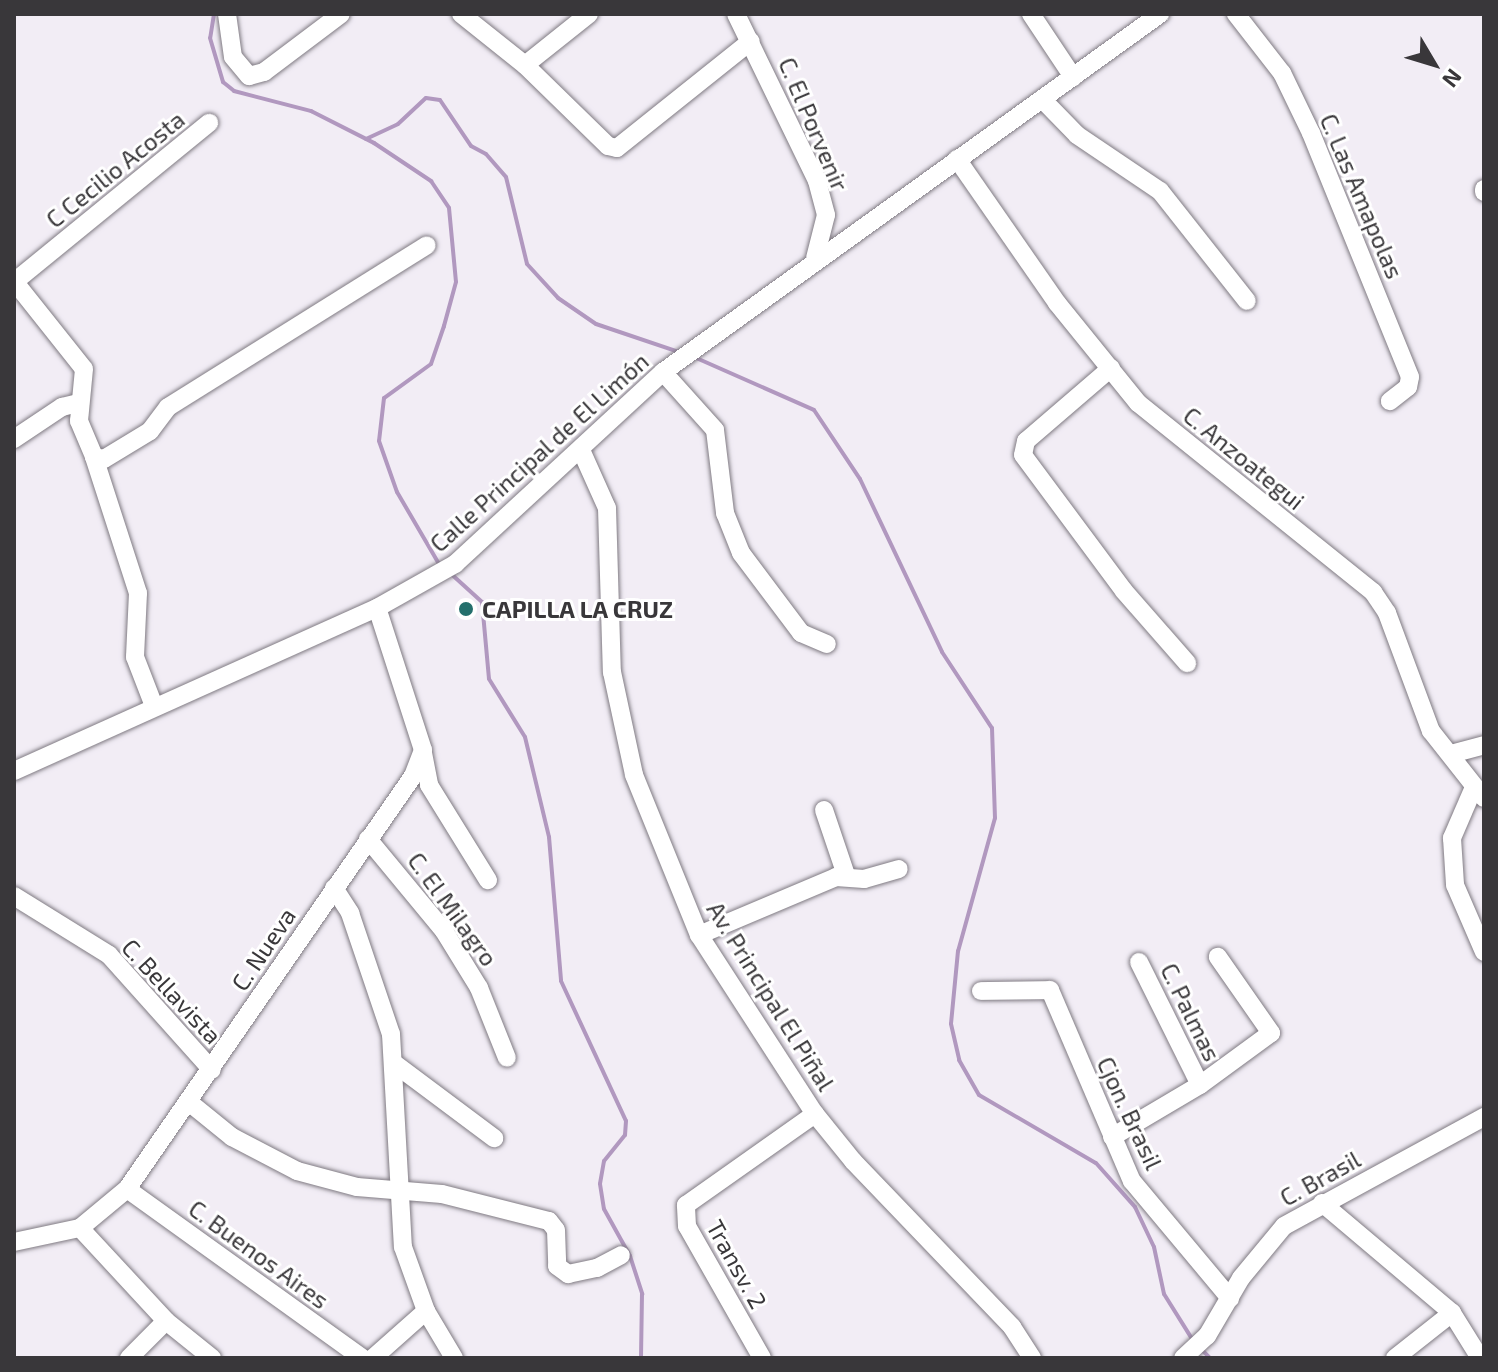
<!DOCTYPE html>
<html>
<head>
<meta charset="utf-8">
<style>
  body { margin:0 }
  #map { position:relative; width:1498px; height:1372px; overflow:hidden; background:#f2edf5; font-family:"Exo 2",sans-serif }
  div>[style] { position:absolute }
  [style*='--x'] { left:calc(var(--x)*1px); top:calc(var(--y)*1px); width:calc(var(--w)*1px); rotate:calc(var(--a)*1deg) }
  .stream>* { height:4px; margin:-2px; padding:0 2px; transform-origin:2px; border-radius:2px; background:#b198bf }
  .roads { filter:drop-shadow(0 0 2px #7f7a82) drop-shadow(0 0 2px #7f7a82) }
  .minor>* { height:18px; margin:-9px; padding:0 9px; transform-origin:9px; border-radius:9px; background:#fff }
  .dots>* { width:22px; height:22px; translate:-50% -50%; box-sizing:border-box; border:4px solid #fff; border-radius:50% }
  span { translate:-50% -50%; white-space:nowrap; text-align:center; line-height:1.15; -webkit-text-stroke:6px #fff; paint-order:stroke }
  .street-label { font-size:24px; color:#39373a }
  .poi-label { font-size:24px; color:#39373a; font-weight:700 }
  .left { translate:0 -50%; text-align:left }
  .frame { position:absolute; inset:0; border:16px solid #39373a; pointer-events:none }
  .north { position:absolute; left:1394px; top:24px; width:80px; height:80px; -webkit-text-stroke:6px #fff; paint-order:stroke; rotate:128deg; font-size:22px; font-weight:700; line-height:32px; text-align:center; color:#39373a }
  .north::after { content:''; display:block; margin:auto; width:28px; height:36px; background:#39373a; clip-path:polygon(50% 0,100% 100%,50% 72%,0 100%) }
</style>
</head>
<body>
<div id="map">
  <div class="stream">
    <i style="--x:214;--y:14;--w:24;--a:99"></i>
    <i style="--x:210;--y:38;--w:46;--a:73.5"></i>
    <i style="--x:223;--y:82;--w:14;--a:39"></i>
    <i style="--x:234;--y:91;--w:80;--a:14.6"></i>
    <i style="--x:311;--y:111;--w:71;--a:26.9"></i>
    <i style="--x:374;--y:143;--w:69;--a:33.7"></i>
    <i style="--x:431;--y:181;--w:32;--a:56"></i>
    <i style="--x:449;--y:208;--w:74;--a:84.6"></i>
    <i style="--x:456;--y:282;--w:46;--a:105.3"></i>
    <i style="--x:444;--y:326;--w:40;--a:108.9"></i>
    <i style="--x:431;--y:364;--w:58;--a:144.1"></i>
    <i style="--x:384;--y:398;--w:43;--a:96.6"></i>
    <i style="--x:379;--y:441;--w:54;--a:70.6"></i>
    <i style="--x:397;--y:492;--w:83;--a:59.7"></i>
    <i style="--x:366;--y:139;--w:35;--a:-25"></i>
    <i style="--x:398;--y:124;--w:38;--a:-43"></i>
    <i style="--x:426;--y:98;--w:14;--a:8"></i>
    <i style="--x:440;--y:100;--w:55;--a:56"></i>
    <i style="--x:471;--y:146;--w:17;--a:28"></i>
    <i style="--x:486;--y:154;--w:30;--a:49"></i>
    <i style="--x:506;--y:177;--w:89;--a:76.4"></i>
    <i style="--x:527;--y:264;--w:46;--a:47.6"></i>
    <i style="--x:558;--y:298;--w:46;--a:34.4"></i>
    <i style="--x:596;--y:324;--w:91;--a:18.6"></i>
    <i style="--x:694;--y:357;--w:131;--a:23.8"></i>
    <i style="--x:814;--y:410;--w:83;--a:56.3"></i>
    <i style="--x:860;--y:479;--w:191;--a:64.6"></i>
    <i style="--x:942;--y:652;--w:91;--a:56.7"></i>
    <i style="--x:992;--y:728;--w:90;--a:88.1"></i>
    <i style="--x:995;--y:818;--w:138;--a:105.5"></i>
    <i style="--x:958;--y:951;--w:73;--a:95.5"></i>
    <i style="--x:951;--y:1024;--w:37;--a:77"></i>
    <i style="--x:959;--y:1060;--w:40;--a:60.3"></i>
    <i style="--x:979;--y:1095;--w:135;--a:30.2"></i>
    <i style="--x:1096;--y:1163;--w:59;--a:48.4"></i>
    <i style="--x:1135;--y:1207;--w:44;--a:64.6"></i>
    <i style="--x:1154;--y:1247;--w:48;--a:78"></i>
    <i style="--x:1164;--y:1294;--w:57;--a:58"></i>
    <i style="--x:449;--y:572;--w:45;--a:42.3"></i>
    <i style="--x:482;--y:602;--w:77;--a:84.8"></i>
    <i style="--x:489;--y:679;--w:68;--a:58.2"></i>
    <i style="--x:525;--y:737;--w:103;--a:76.5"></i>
    <i style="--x:549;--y:837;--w:144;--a:85.2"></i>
    <i style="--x:561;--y:981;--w:154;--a:65.1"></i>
    <i style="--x:626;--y:1121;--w:14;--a:94"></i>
    <i style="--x:625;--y:1135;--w:33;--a:129"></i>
    <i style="--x:604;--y:1161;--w:23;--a:100"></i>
    <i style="--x:600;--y:1184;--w:25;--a:81"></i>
    <i style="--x:604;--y:1209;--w:54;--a:61"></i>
    <i style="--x:630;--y:1256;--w:40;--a:72"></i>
    <i style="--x:642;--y:1294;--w:64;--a:90.9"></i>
    <i style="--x:1200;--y:1348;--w:14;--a:45"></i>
  </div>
  <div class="roads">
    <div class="minor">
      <i style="--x:227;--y:14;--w:43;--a:82.1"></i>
      <i style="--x:233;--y:57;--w:25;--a:50"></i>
      <i style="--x:249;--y:76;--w:16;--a:-15"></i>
      <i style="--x:264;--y:72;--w:96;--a:-37"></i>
      <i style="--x:461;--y:14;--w:82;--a:38.6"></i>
      <i style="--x:525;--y:65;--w:116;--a:44.3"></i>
      <i style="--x:608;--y:146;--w:9;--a:13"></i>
      <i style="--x:617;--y:148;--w:171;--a:-38.6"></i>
      <i style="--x:736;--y:14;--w:186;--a:64.1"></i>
      <i style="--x:817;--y:181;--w:35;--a:75"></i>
      <i style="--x:826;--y:215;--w:44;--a:104.3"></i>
      <i style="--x:1031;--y:14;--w:76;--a:56.3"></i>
      <i style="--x:1236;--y:14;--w:75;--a:52.1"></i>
      <i style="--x:1282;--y:73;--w:67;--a:64.2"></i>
      <i style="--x:1311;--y:133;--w:263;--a:67.9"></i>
      <i style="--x:1410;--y:377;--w:10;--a:101"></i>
      <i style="--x:1408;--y:387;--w:23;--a:142"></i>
      <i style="--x:525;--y:65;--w:82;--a:-38.6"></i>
      <i style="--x:1042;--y:99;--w:50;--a:45.8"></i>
      <i style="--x:1077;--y:135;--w:100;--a:34"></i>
      <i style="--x:1160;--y:191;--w:140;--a:51.7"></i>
      <i style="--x:957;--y:159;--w:175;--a:55.2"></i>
      <i style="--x:1057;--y:303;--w:129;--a:51"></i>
      <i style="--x:1138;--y:403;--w:302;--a:38.8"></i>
      <i style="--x:1373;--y:592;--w:25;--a:56"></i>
      <i style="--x:1387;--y:613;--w:126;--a:69.6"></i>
      <i style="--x:1431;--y:731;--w:85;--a:51.7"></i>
      <i style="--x:1484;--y:189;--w:3;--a:90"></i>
      <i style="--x:14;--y:281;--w:112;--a:51.5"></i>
      <i style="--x:84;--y:369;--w:52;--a:95.5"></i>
      <i style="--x:79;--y:421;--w:39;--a:67"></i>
      <i style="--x:94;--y:457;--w:10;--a:11"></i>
      <i style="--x:104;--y:459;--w:54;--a:-31.3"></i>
      <i style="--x:150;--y:431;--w:30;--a:-53"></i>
      <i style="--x:168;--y:407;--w:305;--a:-32"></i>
      <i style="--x:14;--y:282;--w:252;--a:-39.2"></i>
      <i style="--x:1111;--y:368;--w:112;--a:139.3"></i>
      <i style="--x:1026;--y:441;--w:14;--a:102"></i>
      <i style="--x:1023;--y:455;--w:169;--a:53.4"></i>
      <i style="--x:1124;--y:591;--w:96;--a:48.8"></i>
      <i style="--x:663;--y:372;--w:78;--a:48.1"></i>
      <i style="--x:715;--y:430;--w:84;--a:83.1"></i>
      <i style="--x:725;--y:513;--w:43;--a:68.2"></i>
      <i style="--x:741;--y:553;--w:100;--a:53.1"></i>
      <i style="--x:801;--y:633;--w:28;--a:23"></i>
      <i style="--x:14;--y:439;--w:58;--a:-33.7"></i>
      <i style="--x:62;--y:407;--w:16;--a:-14"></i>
      <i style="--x:581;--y:450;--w:64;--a:65.9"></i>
      <i style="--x:607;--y:508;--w:164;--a:88.3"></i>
      <i style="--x:612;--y:672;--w:105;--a:77.9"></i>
      <i style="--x:634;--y:775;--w:173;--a:67.9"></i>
      <i style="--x:699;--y:935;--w:213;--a:57.1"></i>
      <i style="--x:815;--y:1114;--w:60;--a:51"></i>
      <i style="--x:853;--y:1161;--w:230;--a:46.2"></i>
      <i style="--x:1012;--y:1327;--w:37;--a:57"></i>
      <i style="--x:94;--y:457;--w:143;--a:72.1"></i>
      <i style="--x:138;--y:593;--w:64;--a:92.7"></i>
      <i style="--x:135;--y:657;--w:53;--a:68.8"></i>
      <i style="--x:423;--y:753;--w:33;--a:79"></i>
      <i style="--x:429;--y:785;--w:112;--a:58.2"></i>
      <i style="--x:1451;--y:754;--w:34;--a:-15"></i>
      <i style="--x:14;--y:771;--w:398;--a:-24.2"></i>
      <i style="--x:377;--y:608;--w:90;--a:-29.4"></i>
      <i style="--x:455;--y:564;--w:283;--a:-42.7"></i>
      <i style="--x:663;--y:372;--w:613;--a:-35.77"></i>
      <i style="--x:1474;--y:787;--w:56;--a:113.3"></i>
      <i style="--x:1452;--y:838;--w:47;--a:86.3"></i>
      <i style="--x:1455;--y:885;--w:73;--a:66.6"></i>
      <i style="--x:824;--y:810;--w:69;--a:71.3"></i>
      <i style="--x:368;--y:839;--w:119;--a:50.4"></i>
      <i style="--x:444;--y:931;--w:67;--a:58.4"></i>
      <i style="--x:479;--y:988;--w:75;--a:68.2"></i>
      <i style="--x:334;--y:888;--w:30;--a:57"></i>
      <i style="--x:350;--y:913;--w:128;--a:71.3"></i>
      <i style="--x:391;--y:1034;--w:213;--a:86.8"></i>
      <i style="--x:403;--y:1247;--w:68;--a:70.2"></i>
      <i style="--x:426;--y:1311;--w:55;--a:59.2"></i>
      <i style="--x:14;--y:896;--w:112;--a:31.8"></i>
      <i style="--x:109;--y:955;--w:154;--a:48.2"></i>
      <i style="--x:699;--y:935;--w:149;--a:-22.9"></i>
      <i style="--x:836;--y:877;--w:28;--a:4"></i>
      <i style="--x:864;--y:879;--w:36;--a:-16"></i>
      <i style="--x:1139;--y:962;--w:137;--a:63.6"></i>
      <i style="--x:981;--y:991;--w:69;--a:-0.8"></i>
      <i style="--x:1050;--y:990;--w:208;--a:66.8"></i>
      <i style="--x:1132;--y:1181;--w:153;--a:50.1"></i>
      <i style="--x:395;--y:1064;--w:124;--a:36.8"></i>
      <i style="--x:190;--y:1103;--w:54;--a:39"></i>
      <i style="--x:232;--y:1137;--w:73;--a:27.6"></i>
      <i style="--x:297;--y:1171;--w:62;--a:14.9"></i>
      <i style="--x:357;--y:1187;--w:85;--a:4.7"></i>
      <i style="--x:442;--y:1194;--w:110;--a:14.2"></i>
      <i style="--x:549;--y:1221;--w:11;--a:52"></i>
      <i style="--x:556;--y:1230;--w:36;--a:88"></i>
      <i style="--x:557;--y:1266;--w:14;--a:36"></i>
      <i style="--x:568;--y:1274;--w:30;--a:-12"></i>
      <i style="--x:597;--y:1268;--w:27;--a:-28"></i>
      <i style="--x:1112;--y:1137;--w:102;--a:-30.6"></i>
      <i style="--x:1200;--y:1085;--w:88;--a:-36.2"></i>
      <i style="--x:1271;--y:1033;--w:93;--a:-124.9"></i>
      <i style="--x:127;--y:1189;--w:289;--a:35.7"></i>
      <i style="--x:1322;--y:1203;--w:170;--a:40.2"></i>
      <i style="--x:1452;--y:1313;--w:53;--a:58.1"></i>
      <i style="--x:80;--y:1228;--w:127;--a:47.2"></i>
      <i style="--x:166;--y:1321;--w:59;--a:38.8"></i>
      <i style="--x:14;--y:1242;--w:67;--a:-12"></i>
      <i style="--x:80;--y:1228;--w:61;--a:-39.7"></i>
      <i style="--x:127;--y:1189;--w:502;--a:-55.3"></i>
      <i style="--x:413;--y:776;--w:28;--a:-69"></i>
      <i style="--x:423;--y:750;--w:149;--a:-107.9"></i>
      <i style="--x:129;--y:1358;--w:52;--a:-45"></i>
      <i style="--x:373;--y:1358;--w:71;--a:-41.6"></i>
      <i style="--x:762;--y:1358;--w:152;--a:-119.6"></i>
      <i style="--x:687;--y:1226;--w:21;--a:-93"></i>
      <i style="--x:686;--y:1205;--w:158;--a:-35.2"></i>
      <i style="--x:1183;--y:1358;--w:33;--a:-43"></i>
      <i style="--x:1207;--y:1336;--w:67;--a:-59.6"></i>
      <i style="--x:1241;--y:1278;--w:67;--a:-50.4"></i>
      <i style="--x:1284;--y:1226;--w:228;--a:-28.6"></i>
      <i style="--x:1395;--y:1358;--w:73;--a:-38.3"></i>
    </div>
  </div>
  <div class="dots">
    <i style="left:466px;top:609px;background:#246f6c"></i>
  </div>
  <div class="street-label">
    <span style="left:814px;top:124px;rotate:67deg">C. El Porvenir</span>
    <span style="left:115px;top:169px;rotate:-39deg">C Cecilio Acosta</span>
    <span style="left:1362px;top:196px;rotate:67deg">C. Las Amapolas</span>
    <span style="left:539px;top:452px;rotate:-42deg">Calle Principal de El Limón</span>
    <span style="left:1244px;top:458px;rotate:39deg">C. Anzoategui</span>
    <span style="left:453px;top:909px;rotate:54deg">C. El Milagro</span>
    <span style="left:263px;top:949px;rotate:-56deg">C. Nueva</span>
    <span style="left:172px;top:991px;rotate:47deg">C. Bellavista</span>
    <span style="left:771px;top:996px;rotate:58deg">Av. Principal El Piñal</span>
    <span style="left:1191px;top:1012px;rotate:64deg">C. Palmas</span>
    <span style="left:1130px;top:1113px;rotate:65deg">Cjon. Brasil</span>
    <span style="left:1320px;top:1178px;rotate:-29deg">C. Brasil</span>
    <span style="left:259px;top:1254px;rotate:36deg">C. Buenos Aires</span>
    <span style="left:737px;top:1264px;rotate:61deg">Transv. 2</span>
  </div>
  <div class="poi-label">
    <span class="left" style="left:482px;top:609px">CAPILLA LA CRUZ</span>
  </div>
  <div class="frame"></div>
  <div class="north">N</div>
</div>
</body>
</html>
